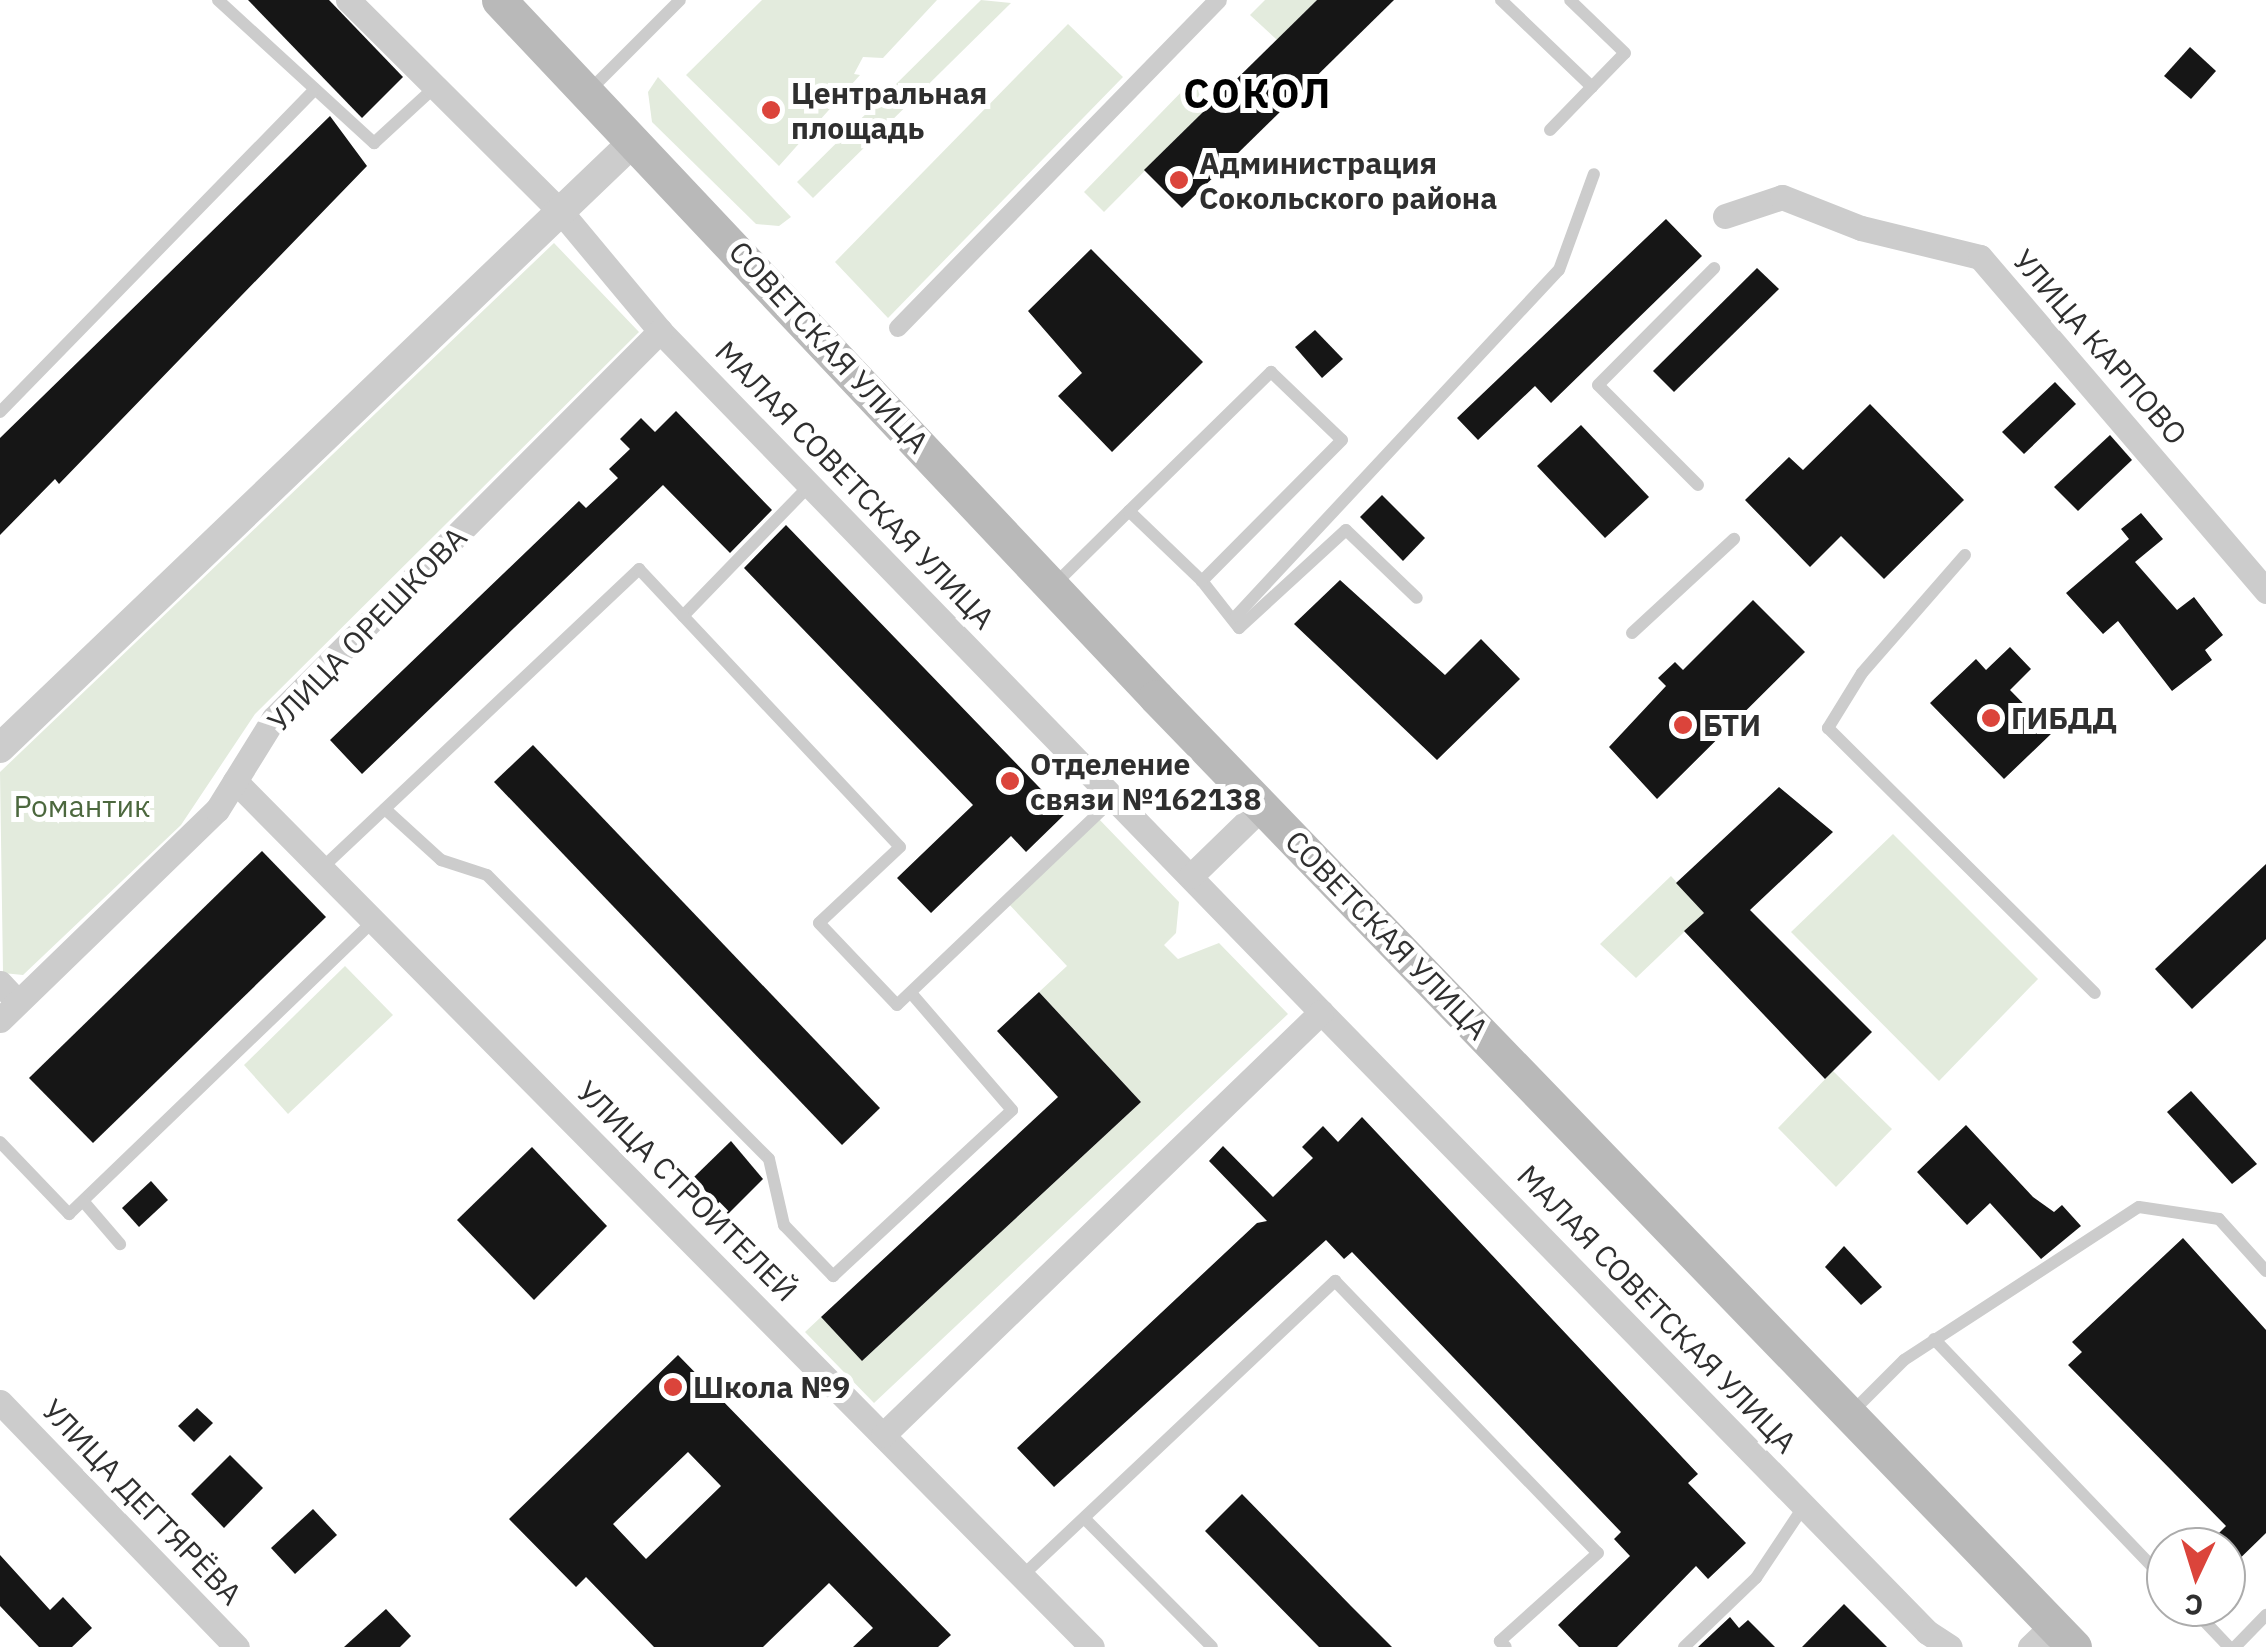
<!DOCTYPE html>
<html>
<head>
<meta charset="utf-8">
<style>
  body { margin:0 }
  #map { position:relative; width:2266px; height:1647px; overflow:hidden; background:#fff; font-family:"IBM Plex Sans",sans-serif }
  div>[style] { position:absolute }
  [style*='--x'] { left:calc(var(--x)*1px); top:calc(var(--y)*1px); width:calc(var(--w)*1px); rotate:calc(var(--a)*1deg) }
  .green>* { inset:0; background:#e3ebdd }
  .building>* { inset:0; background:#161616 }
  .service>* { height:12px; margin:-6px; padding:0 6px; transform-origin:6px; border-radius:6px; background:#ccc }
  .pedestrian>* { height:18px; margin:-9px; padding:0 9px; transform-origin:9px; border-radius:9px; background:#ccc }
  .minor>* { height:25px; margin:-12.5px; padding:0 12.5px; transform-origin:12.5px; border-radius:12.5px; background:#ccc }
  .tertiary>* { height:30px; margin:-15px; padding:0 15px; transform-origin:15px; border-radius:15px; background:#ccc }
  .secondary>* { height:35px; margin:-17.5px; padding:0 17.5px; transform-origin:17.5px; border-radius:17.5px; background:#b9b9b9 }
  .dots>* { width:28px; height:28px; translate:-50% -50%; box-sizing:border-box; border:5px solid #fff; border-radius:50% }
  span { translate:-50% -50%; white-space:nowrap; text-align:center; line-height:1.15; -webkit-text-stroke:10px #fff; paint-order:stroke }
  .poi-label { font-size:30px; color:#2f2f2f; font-weight:700 }
  .left { translate:0 -50%; text-align:left }
  .street-label { font-size:30px; color:#2f2f2f }
  .park-label { font-size:30px; color:#4c683e }
  .district-label { font-size:40px; color:#000; font-weight:700; letter-spacing:2.5px }
  .north { position:absolute; left:2146px; top:1527px; width:100px; height:100px; box-sizing:border-box; background:#fff; border:2px solid #acacac; border-radius:50%; rotate:184deg; font-size:28px; font-weight:700; line-height:40px; text-align:center; color:#2f2f2f }
  .north::after { content:''; display:block; margin:auto; width:35px; height:45px; background:#db443b; clip-path:polygon(50% 0,100% 100%,50% 72%,0 100%) }
</style>
</head>
<body>
<div id="map">
  <div class="green">
    <i style="clip-path:polygon(762px 0,937px 0,883px 58px,863px 57px,854px 74px,860px 75px,779px 166px,686px 75px)"></i>
    <i style="clip-path:polygon(981px 0,1011px 3px,813px 198px,797px 182px)"></i>
    <i style="clip-path:polygon(1265px 0,1317px 0,1277px 40px,1250px 15px)"></i>
    <i style="clip-path:polygon(1068px 24px,1123px 77px,888px 318px,835px 262px)"></i>
    <i style="clip-path:polygon(658px 77px,791px 217px,779px 226px,756px 224px,652px 122px,648px 92px)"></i>
    <i style="clip-path:polygon(1191px 82px,1212px 103px,1104px 212px,1084px 192px)"></i>
    <i style="clip-path:polygon(554px 243px,639px 332px,255px 714px,181px 825px,23px 975px,3px 973px,0 772px)"></i>
    <i style="clip-path:polygon(1096px 816px,1179px 902px,1176px 933px,1164px 945px,1178px 959px,1219px 943px,1288px 1014px,874px 1403px,805px 1332px,821px 1317px,863px 1360px,1141px 1102px,1039px 992px,1067px 966px,1006px 901px)"></i>
    <i style="clip-path:polygon(1893px 834px,2038px 979px,1939px 1081px,1791px 932px)"></i>
    <i style="clip-path:polygon(1671px 876px,1704px 913px,1636px 978px,1600px 944px)"></i>
    <i style="clip-path:polygon(345px 966px,393px 1015px,288px 1114px,244px 1065px)"></i>
    <i style="clip-path:polygon(1833px 1071px,1892px 1129px,1836px 1187px,1778px 1128px)"></i>
  </div>
  <div class="building">
    <i style="clip-path:polygon(248px 0,329px 0,403px 77px,362px 118px)"></i>
    <i style="clip-path:polygon(1317px 0,1394px 0,1182px 208px,1144px 170px)"></i>
    <i style="clip-path:polygon(2190px 47px,2216px 71px,2191px 99px,2164px 76px)"></i>
    <i style="clip-path:polygon(330px 116px,367px 166px,59px 484px,55px 479px,0 535px,0 438px)"></i>
    <i style="clip-path:polygon(1666px 219px,1702px 256px,1551px 403px,1535px 386px,1478px 440px,1457px 418px)"></i>
    <i style="clip-path:polygon(1091px 249px,1203px 362px,1112px 452px,1058px 396px,1082px 373px,1028px 311px)"></i>
    <i style="clip-path:polygon(1757px 268px,1779px 289px,1674px 392px,1653px 371px)"></i>
    <i style="clip-path:polygon(1315px 330px,1343px 359px,1322px 378px,1295px 347px)"></i>
    <i style="clip-path:polygon(2055px 382px,2076px 404px,2024px 454px,2002px 432px)"></i>
    <i style="clip-path:polygon(1870px 404px,1964px 500px,1884px 579px,1841px 536px,1810px 567px,1745px 500px,1789px 457px,1803px 470px)"></i>
    <i style="clip-path:polygon(676px 411px,772px 510px,730px 553px,663px 485px,362px 774px,330px 740px,579px 501px,586px 508px,618px 478px,609px 469px,630px 449px,620px 439px,641px 418px,655px 432px)"></i>
    <i style="clip-path:polygon(1581px 425px,1649px 497px,1605px 538px,1537px 466px)"></i>
    <i style="clip-path:polygon(2110px 435px,2132px 460px,2078px 511px,2054px 487px)"></i>
    <i style="clip-path:polygon(1382px 495px,1425px 538px,1403px 561px,1360px 517px)"></i>
    <i style="clip-path:polygon(2141px 513px,2163px 539px,2135px 562px,2177px 610px,2194px 597px,2223px 635px,2205px 650px,2212px 660px,2172px 691px,2118px 621px,2103px 634px,2066px 593px,2129px 539px,2121px 529px)"></i>
    <i style="clip-path:polygon(786px 525px,1065px 814px,1026px 852px,1011px 836px,931px 913px,897px 878px,973px 805px,744px 568px)"></i>
    <i style="clip-path:polygon(1340px 580px,1445px 675px,1481px 639px,1520px 679px,1437px 760px,1294px 624px)"></i>
    <i style="clip-path:polygon(1753px 600px,1805px 652px,1657px 799px,1609px 747px,1666px 686px,1658px 678px,1675px 662px,1683px 670px)"></i>
    <i style="clip-path:polygon(2010px 647px,2031px 669px,2010px 690px,2052px 733px,2004px 779px,1930px 703px,1976px 659px,1986px 670px)"></i>
    <i style="clip-path:polygon(533px 745px,880px 1108px,842px 1145px,494px 782px)"></i>
    <i style="clip-path:polygon(1779px 787px,1833px 832px,1750px 910px,1872px 1032px,1825px 1079px,1684px 931px,1704px 913px,1676px 883px)"></i>
    <i style="clip-path:polygon(262px 851px,326px 917px,93px 1143px,29px 1078px)"></i>
    <i style="clip-path:polygon(2266px 864px,2266px 939px,2192px 1009px,2155px 969px)"></i>
    <i style="clip-path:polygon(1039px 992px,1141px 1102px,862px 1361px,821px 1317px,1058px 1097px,997px 1031px)"></i>
    <i style="clip-path:polygon(2191px 1091px,2257px 1164px,2232px 1184px,2167px 1112px)"></i>
    <i style="clip-path:polygon(1362px 1117px,1698px 1474px,1688px 1483px,1746px 1543px,1708px 1579px,1696px 1566px,1617px 1647px,1579px 1647px,1558px 1625px,1630px 1556px,1614px 1539px,1621px 1532px,1352px 1252px,1344px 1259px,1326px 1240px,1054px 1487px,1017px 1448px,1257px 1223px,1267px 1221px,1209px 1161px,1223px 1146px,1273px 1197px,1313px 1158px,1302px 1147px,1323px 1126px,1338px 1142px)"></i>
    <i style="clip-path:polygon(1966px 1125px,2033px 1197px,2054px 1212px,2062px 1205px,2081px 1226px,2041px 1259px,1990px 1203px,1967px 1225px,1917px 1172px)"></i>
    <i style="clip-path:polygon(731px 1141px,763px 1179px,728px 1214px,693px 1178px)"></i>
    <i style="clip-path:polygon(532px 1147px,607px 1226px,534px 1300px,457px 1220px)"></i>
    <i style="clip-path:polygon(151px 1181px,168px 1200px,139px 1227px,122px 1208px)"></i>
    <i style="clip-path:polygon(2183px 1238px,2266px 1330px,2266px 1533px,2226px 1572px,2226px 1547px,2205px 1547px,2226px 1526px,2068px 1365px,2082px 1352px,2072px 1342px)"></i>
    <i style="clip-path:polygon(1844px 1246px,1882px 1287px,1861px 1305px,1825px 1267px)"></i>
    <i style="clip-path:polygon(evenodd,678px 1355px,951px 1635px,938px 1647px,853px 1647px,873px 1628px,829px 1583px,763px 1647px,654px 1647px,586px 1577px,576px 1587px,509px 1519px,678px 1355px,688px 1452px,721px 1486px,646px 1559px,613px 1524px,688px 1452px)"></i>
    <i style="clip-path:polygon(197px 1408px,213px 1423px,194px 1442px,178px 1426px)"></i>
    <i style="clip-path:polygon(230px 1455px,263px 1488px,224px 1528px,191px 1494px)"></i>
    <i style="clip-path:polygon(1242px 1494px,1351px 1606px,1392px 1647px,1319px 1647px,1205px 1531px)"></i>
    <i style="clip-path:polygon(313px 1509px,337px 1535px,295px 1574px,271px 1548px)"></i>
    <i style="clip-path:polygon(0 1555px,50px 1610px,63px 1597px,92px 1628px,72px 1647px,39px 1647px,0 1606px)"></i>
    <i style="clip-path:polygon(1844px 1604px,1887px 1647px,1802px 1647px)"></i>
    <i style="clip-path:polygon(386px 1609px,411px 1636px,400px 1647px,344px 1647px)"></i>
    <i style="clip-path:polygon(1730px 1617px,1739px 1628px,1748px 1620px,1775px 1647px,1698px 1647px)"></i>
  </div>
  <div class="service">
    <i style="--x:218;--y:0;--w:212;--a:42.5"></i>
    <i style="--x:374;--y:143;--w:83;--a:-42.6"></i>
    <i style="--x:1501;--y:0;--w:126;--a:43.7"></i>
    <i style="--x:590;--y:90;--w:127;--a:-45"></i>
    <i style="--x:1550;--y:130;--w:107;--a:-45.8"></i>
    <i style="--x:1625;--y:53;--w:76;--a:-136.1"></i>
    <i style="--x:0;--y:412;--w:451;--a:-45.7"></i>
    <i style="--x:1698;--y:485;--w:141;--a:-135"></i>
    <i style="--x:1598;--y:385;--w:165;--a:-45.2"></i>
    <i style="--x:1965;--y:555;--w:157;--a:131.1"></i>
    <i style="--x:1862;--y:673;--w:65;--a:121.7"></i>
    <i style="--x:1828;--y:728;--w:376;--a:44.8"></i>
    <i style="--x:1202;--y:581;--w:60;--a:51.8"></i>
    <i style="--x:1239;--y:628;--w:145;--a:-42.5"></i>
    <i style="--x:1346;--y:530;--w:98;--a:43.8"></i>
    <i style="--x:1055;--y:584;--w:104;--a:-44.6"></i>
    <i style="--x:1129;--y:511;--w:199;--a:-44.4"></i>
    <i style="--x:1271;--y:372;--w:98;--a:43.8"></i>
    <i style="--x:1342;--y:440;--w:199;--a:134.8"></i>
    <i style="--x:1202;--y:581;--w:101;--a:-136.2"></i>
    <i style="--x:683;--y:616;--w:182;--a:-45.9"></i>
    <i style="--x:1236;--y:616;--w:473;--a:-47"></i>
    <i style="--x:1559;--y:270;--w:102;--a:-70"></i>
    <i style="--x:1632;--y:633;--w:139;--a:-42.7"></i>
    <i style="--x:385;--y:809;--w:76;--a:42.3"></i>
    <i style="--x:441;--y:860;--w:48;--a:18.1"></i>
    <i style="--x:487;--y:875;--w:400;--a:45.2"></i>
    <i style="--x:769;--y:1159;--w:68;--a:77.2"></i>
    <i style="--x:784;--y:1225;--w:71;--a:46.1"></i>
    <i style="--x:833;--y:1276;--w:244;--a:-42.8"></i>
    <i style="--x:1012;--y:1110;--w:155;--a:-130.8"></i>
    <i style="--x:322;--y:868;--w:436;--a:-43.3"></i>
    <i style="--x:639;--y:569;--w:381;--a:46.8"></i>
    <i style="--x:900;--y:847;--w:111;--a:136.8"></i>
    <i style="--x:819;--y:923;--w:113;--a:46.4"></i>
    <i style="--x:897;--y:1005;--w:300;--a:-43.6"></i>
    <i style="--x:0;--y:1142;--w:100;--a:46.2"></i>
    <i style="--x:69;--y:1214;--w:423;--a:-43.9"></i>
    <i style="--x:83;--y:1201;--w:57;--a:49.3"></i>
    <i style="--x:1934;--y:1339;--w:335;--a:46.2"></i>
    <i style="--x:1851;--y:1413;--w:75;--a:-45"></i>
    <i style="--x:1904;--y:1360;--w:280;--a:-33.1"></i>
    <i style="--x:2139;--y:1207;--w:81;--a:8.5"></i>
    <i style="--x:2219;--y:1219;--w:70;--a:47.9"></i>
    <i style="--x:1085;--y:1519;--w:180;--a:45.2"></i>
    <i style="--x:1021;--y:1577;--w:432;--a:-43.3"></i>
    <i style="--x:1335;--y:1281;--w:378;--a:46"></i>
    <i style="--x:1598;--y:1553;--w:132;--a:138.1"></i>
    <i style="--x:1500;--y:1641;--w:8;--a:45"></i>
    <i style="--x:2191;--y:1607;--w:55;--a:46.5"></i>
    <i style="--x:1684;--y:1647;--w:100;--a:-43.8"></i>
    <i style="--x:1756;--y:1578;--w:87;--a:-56.3"></i>
    <i style="--x:2235;--y:1647;--w:45;--a:-45.9"></i>
  </div>
  <div class="pedestrian">
    <i style="--x:898;--y:328;--w:458;--a:-45.7"></i>
  </div>
  <div class="minor">
    <i style="--x:348;--y:0;--w:301;--a:44.9"></i>
    <i style="--x:561;--y:212;--w:155;--a:50.2"></i>
    <i style="--x:660;--y:331;--w:949;--a:45.85"></i>
    <i style="--x:1321;--y:1012;--w:867;--a:45.65"></i>
    <i style="--x:1927;--y:1632;--w:27;--a:33"></i>
    <i style="--x:1725;--y:216;--w:60;--a:-18.4"></i>
    <i style="--x:1782;--y:197;--w:85;--a:21.4"></i>
    <i style="--x:1861;--y:228;--w:122;--a:13.7"></i>
    <i style="--x:1980;--y:257;--w:440;--a:49.4"></i>
    <i style="--x:235;--y:781;--w:1218;--a:45.3"></i>
    <i style="--x:1191;--y:876;--w:99;--a:-44.2"></i>
    <i style="--x:0;--y:983;--w:26;--a:47"></i>
    <i style="--x:0;--y:1020;--w:302;--a:-44.1"></i>
    <i style="--x:217;--y:810;--w:108;--a:-58.2"></i>
    <i style="--x:274;--y:718;--w:547;--a:-45.07"></i>
    <i style="--x:0;--y:1402;--w:341;--a:46"></i>
    <i style="--x:883;--y:1435;--w:609;--a:-44"></i>
    <i style="--x:2030;--y:1647;--w:32;--a:-44"></i>
  </div>
  <div class="tertiary">
    <i style="--x:0;--y:748;--w:876;--a:-43.75"></i>
  </div>
  <div class="secondary">
    <i style="--x:499;--y:0;--w:958;--a:46.69"></i>
    <i style="--x:1156;--y:697;--w:1321;--a:45.98"></i>
  </div>
  <div class="dots">
    <i style="left:771px;top:110px;background:#db443b"></i>
    <i style="left:1179px;top:180px;background:#db443b"></i>
    <i style="left:1991px;top:718px;background:#db443b"></i>
    <i style="left:1683px;top:725px;background:#db443b"></i>
    <i style="left:1010px;top:781px;background:#db443b"></i>
    <i style="left:673px;top:1387px;background:#db443b"></i>
  </div>
  <div class="poi-label">
    <span class="left" style="left:791px;top:110px">Центральная<br>площадь</span>
    <span class="left" style="left:1199px;top:180px">Администрация<br>Сокольского района</span>
    <span class="left" style="left:2011px;top:718px">ГИБДД</span>
    <span class="left" style="left:1703px;top:725px">БТИ</span>
    <span class="left" style="left:1030px;top:781px">Отделение<br>связи №162138</span>
    <span class="left" style="left:693px;top:1387px">Школа №9</span>
  </div>
  <div class="street-label">
    <span style="left:829px;top:347px;rotate:47deg">СОВЕТСКАЯ УЛИЦА</span>
    <span style="left:2100px;top:347px;rotate:49deg">УЛИЦА КАРПОВО</span>
    <span style="left:855px;top:485px;rotate:46deg">МАЛАЯ СОВЕТСКАЯ УЛИЦА</span>
    <span style="left:367px;top:629px;rotate:-46deg">УЛИЦА ОРЕШКОВА</span>
    <span style="left:1387px;top:935px;rotate:46deg">СОВЕТСКАЯ УЛИЦА</span>
    <span style="left:687px;top:1191px;rotate:45deg">УЛИЦА СТРОИТЕЛЕЙ</span>
    <span style="left:1657px;top:1309px;rotate:46deg">МАЛАЯ СОВЕТСКАЯ УЛИЦА</span>
    <span style="left:142px;top:1502px;rotate:46deg">УЛИЦА ДЕГТЯРЁВА</span>
  </div>
  <div class="park-label">
    <span style="left:82px;top:806px">Романтик</span>
  </div>
  <div class="district-label">
    <span style="left:1258px;top:93px">СОКОЛ</span>
  </div>
  <div class="north">С</div>
</div>
</body>
</html>
